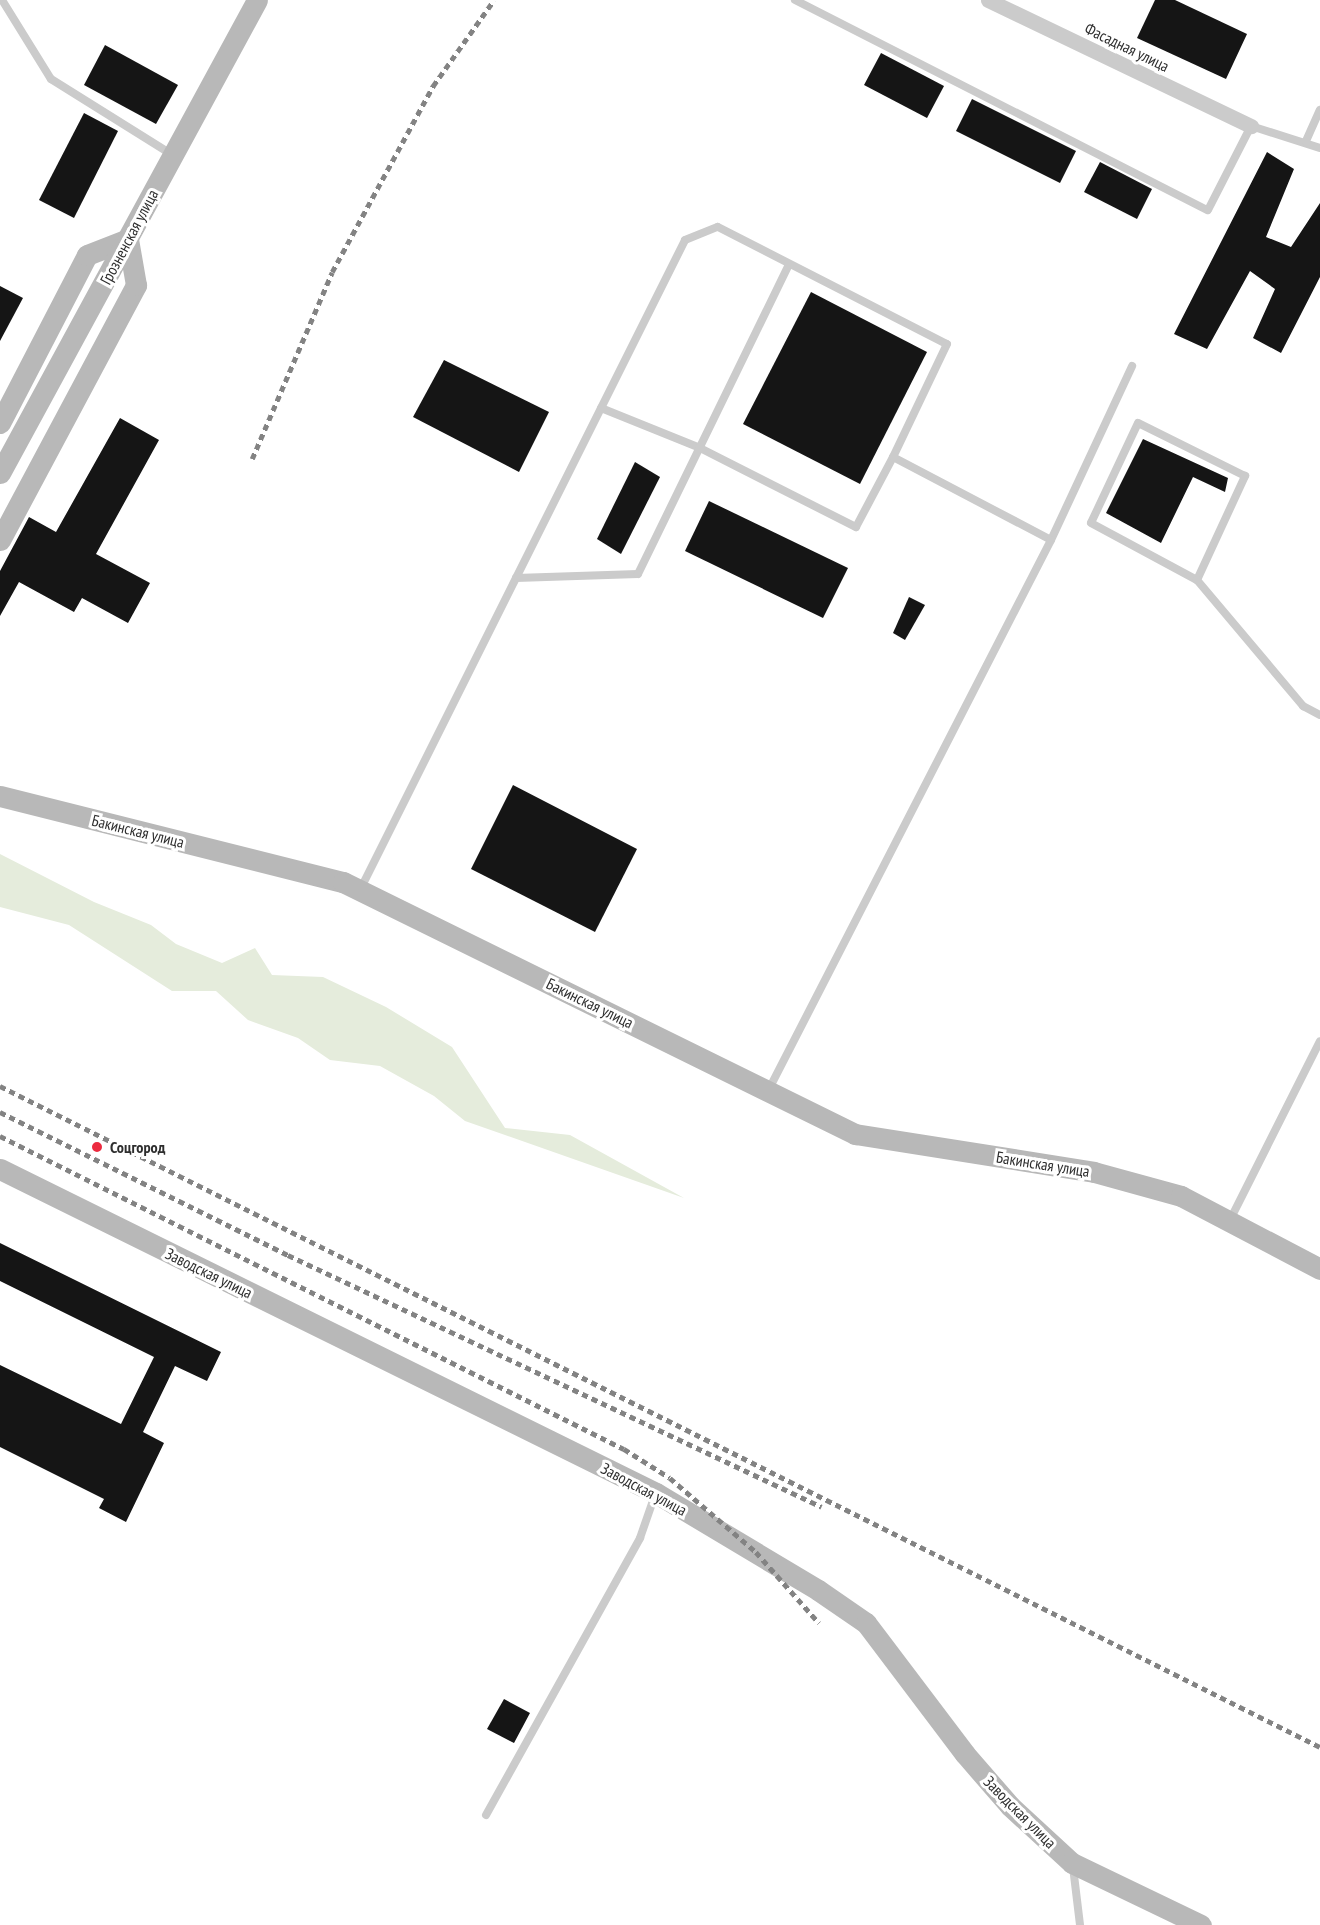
<!DOCTYPE html>
<html>
<head>
<meta charset="utf-8">
<style>
  body { margin:0 }
  #map { position:relative; width:1320px; height:1925px; overflow:hidden; background:#fff; font-family:"PT Sans Narrow",sans-serif }
  div>[style] { position:absolute }
  [style*='--x'] { left:calc(var(--x)*1px); top:calc(var(--y)*1px); width:calc(var(--w)*1px); rotate:calc(var(--a)*1deg) }
  .green>* { inset:0; background:#e5ecdc }
  .building>* { inset:0; background:#151515 }
  .lane>* { height:8px; margin:-4px; padding:0 4px; transform-origin:4px; border-radius:4px; background:#cbcbcb }
  .street>* { height:15px; margin:-7.5px; padding:0 7.5px; transform-origin:7.5px; border-radius:7.5px; background:#cbcbcb }
  .secondary>* { height:21px; margin:-10.5px; padding:0 10.5px; transform-origin:10.5px; border-radius:10.5px; background:#b8b8b8 }
  .rail>* { height:4.5px; margin-top:-2.25px; transform-origin:0; background:repeating-linear-gradient(90deg,#838383 0 6px,transparent 0 10.5px) }
  .dots>* { width:16px; height:16px; translate:-50% -50%; box-sizing:border-box; border:3px solid #fff; border-radius:50% }
  span { translate:-50% -50%; white-space:nowrap; text-align:center; line-height:1.15; -webkit-text-stroke:6px #fff; paint-order:stroke }
  .street-label { font-size:16px; color:#2e2e2e }
  .poi-label { font-size:16px; color:#2e2e2e; font-weight:700 }
  .left { translate:0 -50%; text-align:left }
</style>
</head>
<body>
<div id="map">
  <div class="green">
    <i style="clip-path:polygon(0 854px,94px 902px,151px 925px,176px 944px,222px 963px,255px 948px,272px 975px,323px 977px,386px 1007px,452px 1047px,505px 1128px,570px 1135px,684px 1198px,465px 1121px,434px 1096px,380px 1066px,330px 1060px,298px 1038px,248px 1020px,216px 991px,172px 991px,69px 925px,0 907px)"></i>
  </div>
  <div class="building">
    <i style="clip-path:polygon(1155px 0,1175px 0,1247px 34px,1226px 79px,1137px 38px)"></i>
    <i style="clip-path:polygon(105px 45px,178px 85px,156px 124px,84px 85px)"></i>
    <i style="clip-path:polygon(881px 53px,944px 86px,927px 118px,864px 85px)"></i>
    <i style="clip-path:polygon(972px 99px,1076px 151px,1060px 183px,956px 131px)"></i>
    <i style="clip-path:polygon(84px 113px,118px 131px,74px 218px,39px 200px)"></i>
    <i style="clip-path:polygon(1267px 152px,1294px 169px,1266px 237px,1291px 247px,1320px 203px,1320px 277px,1281px 353px,1253px 338px,1275px 289px,1250px 271px,1207px 349px,1174px 334px)"></i>
    <i style="clip-path:polygon(1100px 162px,1152px 189px,1137px 219px,1084px 192px)"></i>
    <i style="clip-path:polygon(0 286px,23px 298px,0 341px)"></i>
    <i style="clip-path:polygon(811px 292px,927px 352px,860px 484px,743px 424px)"></i>
    <i style="clip-path:polygon(444px 360px,549px 412px,519px 472px,413px 417px)"></i>
    <i style="clip-path:polygon(120px 418px,159px 440px,96px 554px,150px 583px,128px 623px,82px 598px,74px 612px,19px 582px,0 616px,0 571px,29px 517px,56px 532px)"></i>
    <i style="clip-path:polygon(1143px 439px,1228px 478px,1225px 492px,1193px 477px,1161px 543px,1106px 513px)"></i>
    <i style="clip-path:polygon(635px 462px,660px 477px,621px 554px,597px 539px)"></i>
    <i style="clip-path:polygon(709px 501px,848px 568px,823px 618px,685px 551px)"></i>
    <i style="clip-path:polygon(909px 597px,925px 605px,905px 640px,893px 633px)"></i>
    <i style="clip-path:polygon(513px 785px,637px 849px,595px 932px,471px 869px)"></i>
    <i style="clip-path:polygon(0 1243px,221px 1352px,207px 1381px,175px 1366px,143px 1432px,164px 1443px,126px 1522px,99px 1508px,104px 1499px,0 1447px,0 1365px,121px 1424px,154px 1357px,0 1281px)"></i>
    <i style="clip-path:polygon(504px 1699px,530px 1713px,514px 1743px,487px 1729px)"></i>
  </div>
  <div class="lane">
    <i style="--x:2;--y:0;--w:93;--a:58.2"></i>
    <i style="--x:51;--y:79;--w:142;--a:32"></i>
    <i style="--x:795;--y:0;--w:463;--a:27"></i>
    <i style="--x:1208;--y:210;--w:94;--a:-62.9"></i>
    <i style="--x:1251;--y:126;--w:72;--a:17.7"></i>
    <i style="--x:1306;--y:141;--w:34;--a:-66"></i>
    <i style="--x:601;--y:408;--w:107;--a:22"></i>
    <i style="--x:700;--y:448;--w:175;--a:26.9"></i>
    <i style="--x:856;--y:527;--w:79;--a:-62.1"></i>
    <i style="--x:516;--y:578;--w:122;--a:-1.9"></i>
    <i style="--x:638;--y:574;--w:344;--a:-64"></i>
    <i style="--x:1197;--y:580;--w:115;--a:-65.2"></i>
    <i style="--x:1245;--y:476;--w:119;--a:-153.6"></i>
    <i style="--x:1138;--y:423;--w:110;--a:115.2"></i>
    <i style="--x:1091;--y:523;--w:120;--a:28.3"></i>
    <i style="--x:1197;--y:580;--w:165;--a:49.9"></i>
    <i style="--x:1303;--y:706;--w:19;--a:28"></i>
    <i style="--x:361;--y:888;--w:724;--a:-63.43"></i>
    <i style="--x:685;--y:240;--w:35;--a:-22"></i>
    <i style="--x:718;--y:227;--w:257;--a:27.1"></i>
    <i style="--x:947;--y:344;--w:125;--a:115.5"></i>
    <i style="--x:893;--y:457;--w:178;--a:27.7"></i>
    <i style="--x:1051;--y:540;--w:192;--a:-65"></i>
    <i style="--x:768;--y:1091;--w:619;--a:-62.81"></i>
    <i style="--x:1230;--y:1220;--w:200;--a:-63.3"></i>
    <i style="--x:486;--y:1815;--w:317;--a:-60.9"></i>
    <i style="--x:640;--y:1538;--w:46;--a:-70.8"></i>
    <i style="--x:1073;--y:1867;--w:58;--a:83.1"></i>
  </div>
  <div class="street">
    <i style="--x:988;--y:0;--w:292;--a:25.6"></i>
  </div>
  <div class="secondary">
    <i style="--x:0;--y:423;--w:189;--a:-62.6"></i>
    <i style="--x:87;--y:255;--w:44;--a:-21.3"></i>
    <i style="--x:0;--y:473;--w:538;--a:-61.48"></i>
    <i style="--x:0;--y:540;--w:289;--a:-61.9"></i>
    <i style="--x:136;--y:285;--w:47;--a:-99.9"></i>
    <i style="--x:0;--y:796;--w:354;--a:14.1"></i>
    <i style="--x:343;--y:882;--w:571;--a:26.21"></i>
    <i style="--x:855;--y:1134;--w:242;--a:9"></i>
    <i style="--x:1094;--y:1172;--w:90;--a:15.4"></i>
    <i style="--x:1181;--y:1196;--w:157;--a:27.7"></i>
    <i style="--x:0;--y:1169;--w:732;--a:26.28"></i>
    <i style="--x:656;--y:1493;--w:189;--a:30.9"></i>
    <i style="--x:818;--y:1590;--w:58;--a:34.5"></i>
    <i style="--x:866;--y:1623;--w:164;--a:52.9"></i>
    <i style="--x:965;--y:1754;--w:69;--a:49.1"></i>
    <i style="--x:1010;--y:1806;--w:84;--a:42.6"></i>
    <i style="--x:1072;--y:1863;--w:143;--a:25.7"></i>
  </div>
  <div class="rail">
    <i style="--x:252;--y:459;--w:203;--a:-66.8"></i>
    <i style="--x:332;--y:272;--w:212;--a:-61.5"></i>
    <i style="--x:433;--y:86;--w:105;--a:-54.7"></i>
    <i style="--x:0;--y:1086;--w:1476;--a:26.6"></i>
    <i style="--x:0;--y:1112;--w:322;--a:26.4"></i>
    <i style="--x:288;--y:1255;--w:590;--a:25.26"></i>
    <i style="--x:0;--y:1136;--w:698;--a:26.64"></i>
    <i style="--x:624;--y:1449;--w:54;--a:32.2"></i>
    <i style="--x:670;--y:1478;--w:113;--a:40.7"></i>
    <i style="--x:756;--y:1552;--w:95;--a:48.4"></i>
  </div>
  <div class="dots">
    <i style="left:97px;top:1147px;background:#ec2a3f"></i>
  </div>
  <div class="street-label">
    <span style="left:1127px;top:47px;rotate:26deg">Фасадная улица</span>
    <span style="left:129px;top:237px;rotate:-62deg">Грозненская улица</span>
    <span style="left:138px;top:831px;rotate:14deg">Бакинская улица</span>
    <span style="left:590px;top:1003px;rotate:26deg">Бакинская улица</span>
    <span style="left:1043px;top:1164px;rotate:9deg">Бакинская улица</span>
    <span style="left:209px;top:1273px;rotate:26deg">Заводская улица</span>
    <span style="left:644px;top:1489px;rotate:28deg">Заводская улица</span>
    <span style="left:1020px;top:1812px;rotate:45deg">Заводская улица</span>
  </div>
  <div class="poi-label">
    <span class="left" style="left:110px;top:1147px">Соцгород</span>
  </div>
</div>
</body>
</html>
